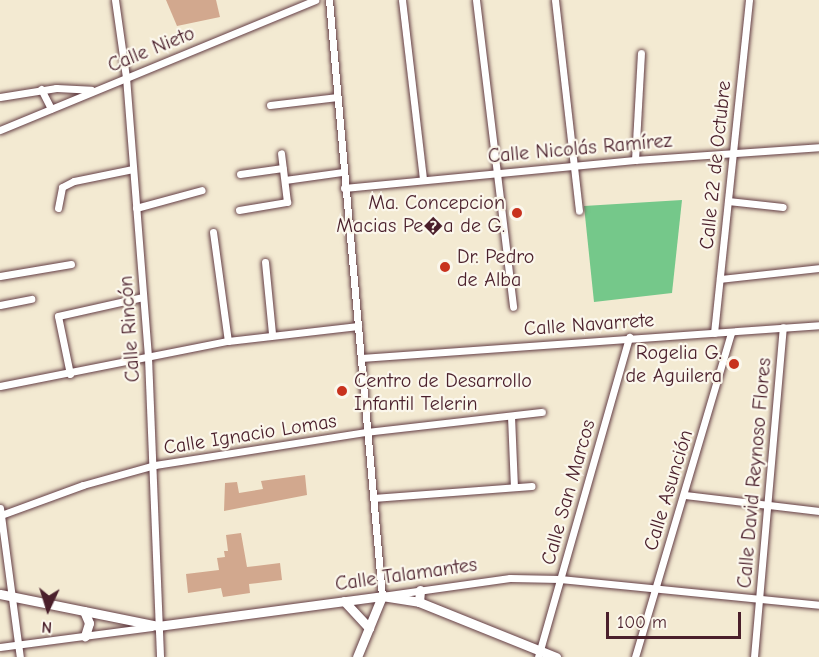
<!DOCTYPE html>
<html>
<head>
<meta charset="utf-8">
<style>
  body { margin:0 }
  #map { position:relative; width:819px; height:657px; overflow:hidden; background:#f3ead2; font-family:"Comic Neue",sans-serif }
  div>[style] { position:absolute }
  [style*='--x'] { left:calc(var(--x)*1px); top:calc(var(--y)*1px); width:calc(var(--w)*1px); rotate:calc(var(--a)*1deg) }
  .green>* { inset:0; background:#75c88a }
  .building>* { inset:0; background:#d2a88e }
  .roads { filter:drop-shadow(0 0 2px #633d44) drop-shadow(0 0 2px #633d44) }
  .minor>* { height:7px; margin:-3.5px; padding:0 3.5px; transform-origin:3.5px; border-radius:3.5px; background:#fff }
  .tertiary>* { height:9px; margin:-4.5px; padding:0 4.5px; transform-origin:4.5px; border-radius:4.5px; background:#fff }
  .dots>* { width:16px; height:16px; translate:-50% -50%; box-sizing:border-box; border:3px solid #fbf7ec; border-radius:50% }
  span { translate:-50% -50%; white-space:nowrap; text-align:center; line-height:1.15; -webkit-text-stroke:4.5px #fbf7ec; paint-order:stroke }
  .street-label { font-size:20px; color:#4a1f2b }
  .poi-label { font-size:20px; color:#4a1f2b }
  .right { translate:-100% -50%; text-align:right }
  .left { translate:0 -50%; text-align:left }
  .north { position:absolute; left:18px; top:579px; width:60px; height:60px; -webkit-text-stroke:4px #fbf7ec; paint-order:stroke; rotate:184deg; font-size:16px; font-weight:700; line-height:24px; text-align:center; color:#4a1f2b }
  .north::after { content:''; display:block; margin:auto; width:21px; height:27px; background:#4a1f2b; clip-path:polygon(50% 0,100% 100%,50% 72%,0 100%) }
  .scale { position:absolute; left:606px; top:612px; width:135px; height:27px; box-sizing:border-box; border:3px solid #4a1f2b; border-top:0; padding-left:8px; font-size:18px; line-height:21px; white-space:nowrap; color:#4a1f2b; -webkit-text-stroke:4px #fbf7ec; paint-order:stroke }
</style>
</head>
<body>
<div id="map">
  <div class="green">
    <i style="clip-path:polygon(682px 200px,672px 293px,594px 302px,584px 206px)"></i>
  </div>
  <div class="building">
    <i style="clip-path:polygon(166px 0,216px 0,220px 17px,177px 26px)"></i>
    <i style="clip-path:polygon(305px 475px,307px 495px,224px 511px,225px 483px,237px 482px,239px 493px,263px 489px,261px 481px)"></i>
    <i style="clip-path:polygon(241px 533px,247px 567px,280px 563px,282px 580px,249px 584px,250px 593px,223px 597px,221px 588px,188px 593px,186px 574px,219px 570px,217px 558px,225px 557px,224px 551px,228px 551px,226px 535px)"></i>
  </div>
  <div class="roads">
    <div class="minor">
      <i style="--x:115;--y:0;--w:78;--a:81.9"></i>
      <i style="--x:126;--y:77;--w:281;--a:85.5"></i>
      <i style="--x:148;--y:357;--w:300;--a:87.7"></i>
      <i style="--x:329;--y:0;--w:598;--a:84.92"></i>
      <i style="--x:382;--y:596;--w:129;--a:-8"></i>
      <i style="--x:510;--y:578;--w:50;--a:1.1"></i>
      <i style="--x:560;--y:579;--w:260;--a:5.7"></i>
      <i style="--x:402;--y:0;--w:180;--a:83.3"></i>
      <i style="--x:476;--y:0;--w:309;--a:83.1"></i>
      <i style="--x:555;--y:0;--w:212;--a:83.5"></i>
      <i style="--x:41;--y:89;--w:22;--a:63"></i>
      <i style="--x:0;--y:97;--w:57;--a:-9.1"></i>
      <i style="--x:56;--y:88;--w:35;--a:3"></i>
      <i style="--x:270;--y:105;--w:68;--a:-6.7"></i>
      <i style="--x:0;--y:130;--w:341;--a:-22.4"></i>
      <i style="--x:635;--y:160;--w:107;--a:-86.8"></i>
      <i style="--x:240;--y:174;--w:43;--a:-7.9"></i>
      <i style="--x:285;--y:180;--w:59;--a:-7.9"></i>
      <i style="--x:344;--y:188;--w:292;--a:-5.5"></i>
      <i style="--x:635;--y:160;--w:184;--a:-4"></i>
      <i style="--x:728;--y:201;--w:55;--a:6.2"></i>
      <i style="--x:58;--y:208;--w:21;--a:-79"></i>
      <i style="--x:62;--y:187;--w:13;--a:-27"></i>
      <i style="--x:74;--y:181;--w:60;--a:-11.5"></i>
      <i style="--x:136;--y:208;--w:68;--a:-15.3"></i>
      <i style="--x:239;--y:210;--w:49;--a:-9.5"></i>
      <i style="--x:287;--y:202;--w:49;--a:-97"></i>
      <i style="--x:213;--y:232;--w:110;--a:82.2"></i>
      <i style="--x:265;--y:262;--w:72;--a:84.4"></i>
      <i style="--x:0;--y:276;--w:72;--a:-9.6"></i>
      <i style="--x:720;--y:279;--w:100;--a:-6.3"></i>
      <i style="--x:0;--y:305;--w:32;--a:-11"></i>
      <i style="--x:714;--y:333;--w:335;--a:-84"></i>
      <i style="--x:361;--y:358;--w:459;--a:-4.1"></i>
      <i style="--x:70;--y:374;--w:59;--a:-101.7"></i>
      <i style="--x:58;--y:316;--w:87;--a:-12.6"></i>
      <i style="--x:0;--y:386;--w:232;--a:-11.2"></i>
      <i style="--x:228;--y:341;--w:131;--a:-6.6"></i>
      <i style="--x:511;--y:416;--w:71;--a:87.6"></i>
      <i style="--x:685;--y:495;--w:135;--a:6.8"></i>
      <i style="--x:373;--y:498;--w:159;--a:-4.3"></i>
      <i style="--x:0;--y:508;--w:150;--a:82.4"></i>
      <i style="--x:1;--y:515;--w:87;--a:-20.1"></i>
      <i style="--x:83;--y:485;--w:75;--a:-15.5"></i>
      <i style="--x:155;--y:465;--w:214;--a:-8.9"></i>
      <i style="--x:366;--y:432;--w:177;--a:-6.5"></i>
      <i style="--x:0;--y:647;--w:153;--a:-7.5"></i>
      <i style="--x:538;--y:657;--w:333;--a:-74.1"></i>
      <i style="--x:635;--y:657;--w:339;--a:-73.5"></i>
      <i style="--x:754;--y:657;--w:331;--a:-85"></i>
    </div>
    <div class="tertiary">
      <i style="--x:0;--y:594;--w:161;--a:11.4"></i>
      <i style="--x:158;--y:626;--w:226;--a:-7.6"></i>
      <i style="--x:382;--y:596;--w:37;--a:9"></i>
      <i style="--x:419;--y:602;--w:148;--a:21.9"></i>
      <i style="--x:344;--y:601;--w:37;--a:47"></i>
      <i style="--x:419;--y:602;--w:12;--a:-85"></i>
      <i style="--x:84;--y:611;--w:13;--a:67"></i>
      <i style="--x:89;--y:623;--w:14;--a:107"></i>
      <i style="--x:357;--y:657;--w:66;--a:-67.7"></i>
    </div>
  </div>
  <div class="dots">
    <i style="left:517px;top:213px;background:#c8321e"></i>
    <i style="left:445px;top:267px;background:#c8321e"></i>
    <i style="left:734px;top:364px;background:#c8321e"></i>
    <i style="left:342px;top:391px;background:#c8321e"></i>
  </div>
  <div class="street-label">
    <span style="left:151px;top:49px;rotate:-22deg">Calle Nieto</span>
    <span style="left:580px;top:148px;rotate:-5deg">Calle Nicolás Ramírez</span>
    <span style="left:715px;top:165px;rotate:-84deg">Calle 22 de Octubre</span>
    <span style="left:589px;top:324px;rotate:-4deg">Calle Navarrete</span>
    <span style="left:129px;top:329px;rotate:-94deg">Calle Rincón</span>
    <span style="left:250px;top:434px;rotate:-9deg">Calle Ignacio Lomas</span>
    <span style="left:754px;top:473px;rotate:-85deg">Calle David Reynoso Flores</span>
    <span style="left:668px;top:490px;rotate:-73deg">Calle Asunción</span>
    <span style="left:568px;top:492px;rotate:-74deg">Calle San Marcos</span>
    <span style="left:406px;top:574px;rotate:-8deg">Calle Talamantes</span>
  </div>
  <div class="poi-label">
    <span class="right" style="left:505px;top:214px">Ma. Concepcion<br>Macias Pe�a de G.</span>
    <span class="left" style="left:457px;top:268px">Dr. Pedro<br>de Alba</span>
    <span class="right" style="left:722px;top:364px">Rogelia G.<br>de Aguilera</span>
    <span class="left" style="left:354px;top:392px">Centro de Desarrollo<br>Infantil Telerin</span>
  </div>
  <div class="north">N</div>
  <div class="scale">100 m</div>
</div>
</body>
</html>
